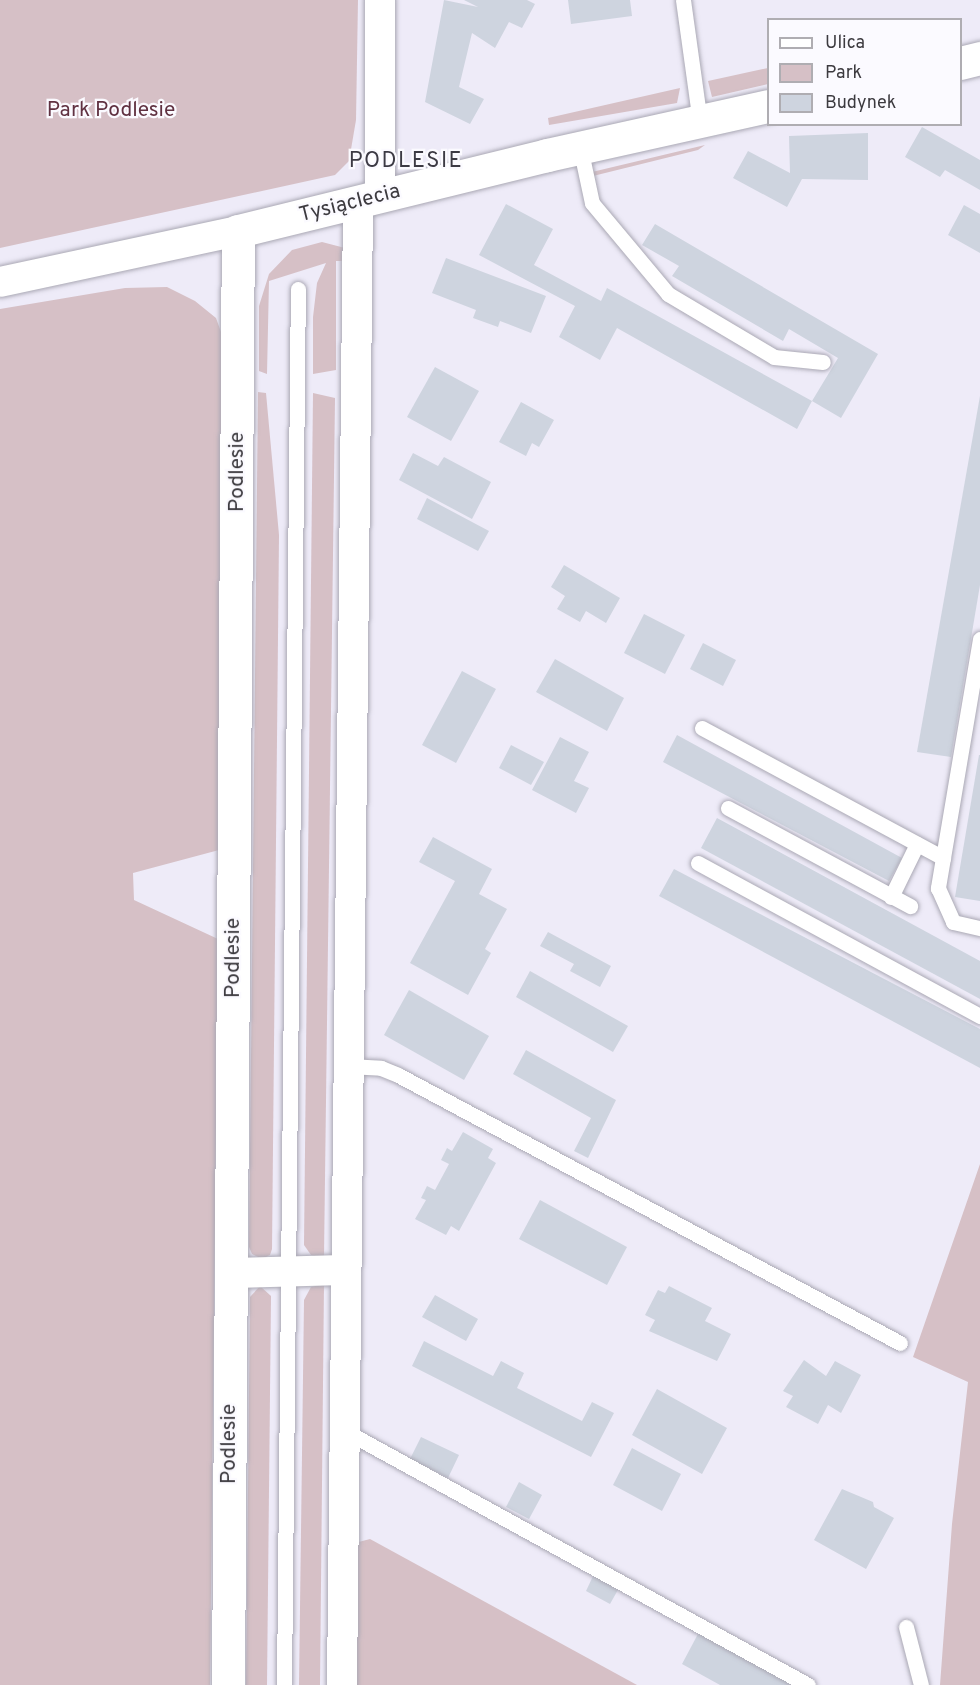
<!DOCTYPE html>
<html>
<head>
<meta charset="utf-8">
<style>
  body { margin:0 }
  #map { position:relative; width:980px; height:1685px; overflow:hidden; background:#eeebf8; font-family:Overpass,sans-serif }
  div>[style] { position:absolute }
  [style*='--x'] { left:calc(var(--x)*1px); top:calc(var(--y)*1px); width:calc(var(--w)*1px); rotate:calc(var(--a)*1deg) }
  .green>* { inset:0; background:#d6c0c6 }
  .building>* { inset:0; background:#ced4df }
  .roads { filter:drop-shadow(0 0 2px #aaa8b4) drop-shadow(0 0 2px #aaa8b4) }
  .service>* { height:15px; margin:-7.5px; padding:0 7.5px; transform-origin:7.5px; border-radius:7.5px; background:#fff }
  .minor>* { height:30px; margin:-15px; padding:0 15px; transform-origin:15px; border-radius:15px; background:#fff }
  .tertiary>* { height:33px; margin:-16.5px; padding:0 16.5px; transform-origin:16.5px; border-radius:16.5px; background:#fff }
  span { translate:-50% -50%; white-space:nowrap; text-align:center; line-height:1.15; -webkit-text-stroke:4.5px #fbfaff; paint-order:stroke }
  .park-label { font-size:21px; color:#603141 }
  .street-label { font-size:21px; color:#3c3a3f }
  .neighbourhood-label { font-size:22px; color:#3c3a44; letter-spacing:1.5px }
  .legend { position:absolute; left:767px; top:18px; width:195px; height:108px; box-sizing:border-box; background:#fbfaff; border:2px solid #afadb2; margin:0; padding:8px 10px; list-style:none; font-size:18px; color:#3c3a3f }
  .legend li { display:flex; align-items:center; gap:12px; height:30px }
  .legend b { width:30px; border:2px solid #afadb2 }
</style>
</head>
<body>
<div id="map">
  <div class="green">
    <i style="clip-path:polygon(0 0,358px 0,356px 120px,349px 161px,335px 175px,0 248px)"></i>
    <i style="clip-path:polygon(768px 68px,768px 84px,712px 97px,708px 81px)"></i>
    <i style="clip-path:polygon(680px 88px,677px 103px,549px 125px,548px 118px)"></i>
    <i style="clip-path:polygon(705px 145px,698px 150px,593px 176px,592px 172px)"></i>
    <i style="clip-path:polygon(322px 242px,345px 248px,349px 261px,336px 261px,336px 370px,313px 374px,313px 317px,317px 283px,326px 263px,269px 281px,267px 374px,259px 371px,259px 306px,269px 274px,292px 250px)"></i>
    <i style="clip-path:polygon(167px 287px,195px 301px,216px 318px,225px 343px,219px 850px,133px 873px,134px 900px,218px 939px,210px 1685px,0 1685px,0 309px,125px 288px)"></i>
    <i style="clip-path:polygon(258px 392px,266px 393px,279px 535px,272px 1249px,270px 1255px,262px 1259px,252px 1254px,249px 1247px)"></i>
    <i style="clip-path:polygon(313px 393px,335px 398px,324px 1257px,317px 1257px,311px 1255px,304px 1245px)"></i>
    <i style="clip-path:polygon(980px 1164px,980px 1685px,940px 1685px,952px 1524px,968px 1382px,913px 1357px)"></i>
    <i style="clip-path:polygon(324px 1284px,320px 1685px,299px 1685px,304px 1300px,311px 1287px)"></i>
    <i style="clip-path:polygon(260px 1286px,271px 1296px,267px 1685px,246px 1685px,250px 1297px)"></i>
    <i style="clip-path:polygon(370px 1539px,637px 1685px,349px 1685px,351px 1544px)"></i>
  </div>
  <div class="building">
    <i style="clip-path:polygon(444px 0,478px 7px,464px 0,527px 0,535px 4px,522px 28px,509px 22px,495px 48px,472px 33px,459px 87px,484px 99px,470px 124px,425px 102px)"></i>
    <i style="clip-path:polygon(568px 0,630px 0,632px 16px,571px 24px)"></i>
    <i style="clip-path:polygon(922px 127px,980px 160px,980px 190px,945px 170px,940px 177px,905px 157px)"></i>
    <i style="clip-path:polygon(868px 133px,868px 180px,802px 179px,787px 207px,733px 178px,748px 151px,790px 173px,789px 136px)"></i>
    <i style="clip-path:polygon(506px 204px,553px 229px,534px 265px,601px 301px,607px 288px,812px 401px,797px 429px,617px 328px,600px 360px,559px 337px,575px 306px,479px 255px)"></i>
    <i style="clip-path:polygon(964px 205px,980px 214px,980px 253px,948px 235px)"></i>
    <i style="clip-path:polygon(655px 224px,878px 354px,841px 418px,812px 401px,838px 358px,789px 329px,783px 341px,672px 276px,679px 266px,642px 245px)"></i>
    <i style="clip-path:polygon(446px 258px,546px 296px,531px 333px,500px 321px,498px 327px,473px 318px,476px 310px,432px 293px)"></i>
    <i style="clip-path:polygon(435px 367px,479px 391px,451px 441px,407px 417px)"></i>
    <i style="clip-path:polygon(980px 396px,980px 585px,951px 757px,917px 752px)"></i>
    <i style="clip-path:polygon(521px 402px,554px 420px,539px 447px,532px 443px,526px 456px,499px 442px)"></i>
    <i style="clip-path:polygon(413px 453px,438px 466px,444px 457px,491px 482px,472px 519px,399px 480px)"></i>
    <i style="clip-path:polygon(427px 498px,489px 531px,478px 551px,417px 519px)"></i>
    <i style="clip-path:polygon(564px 565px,620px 598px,606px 623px,586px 611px,580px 622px,557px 609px,565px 596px,551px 587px)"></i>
    <i style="clip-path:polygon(644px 614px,685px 635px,665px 674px,624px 653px)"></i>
    <i style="clip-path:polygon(703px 643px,736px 660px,723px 686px,690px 669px)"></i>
    <i style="clip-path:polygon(555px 659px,624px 698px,607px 731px,536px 692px)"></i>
    <i style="clip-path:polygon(462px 671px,496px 689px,456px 763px,422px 745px)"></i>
    <i style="clip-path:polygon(677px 735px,902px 858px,889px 881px,663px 762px)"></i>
    <i style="clip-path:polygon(560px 737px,589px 752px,574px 781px,589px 788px,576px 813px,532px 790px)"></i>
    <i style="clip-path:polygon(511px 745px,544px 762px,531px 785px,499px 768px)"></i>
    <i style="clip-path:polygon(979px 755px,980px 755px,980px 901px,955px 897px)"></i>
    <i style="clip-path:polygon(717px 818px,980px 961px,980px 999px,701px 848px)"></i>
    <i style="clip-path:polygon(433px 837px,492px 869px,479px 894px,507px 909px,485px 949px,491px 953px,468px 995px,410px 963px,455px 881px,419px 862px)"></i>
    <i style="clip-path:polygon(674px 869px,980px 1029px,980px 1068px,659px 896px)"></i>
    <i style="clip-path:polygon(548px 932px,611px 966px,600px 987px,570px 971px,574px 964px,540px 946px)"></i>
    <i style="clip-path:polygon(530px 971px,628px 1026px,613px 1052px,516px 997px)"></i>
    <i style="clip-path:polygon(409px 990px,489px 1036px,464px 1080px,384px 1035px)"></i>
    <i style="clip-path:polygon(526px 1050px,616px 1100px,588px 1158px,574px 1151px,591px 1118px,513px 1074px)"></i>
    <i style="clip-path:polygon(463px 1132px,493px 1149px,488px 1158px,496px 1163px,459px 1231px,451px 1226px,446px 1235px,415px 1219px,426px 1200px,421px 1198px,427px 1186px,435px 1190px,449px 1164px,441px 1160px,447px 1148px,452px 1151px)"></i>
    <i style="clip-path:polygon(540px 1200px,627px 1247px,607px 1285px,519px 1239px)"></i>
    <i style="clip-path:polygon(669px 1286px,712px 1308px,705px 1321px,731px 1334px,717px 1361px,649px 1331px,655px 1320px,645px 1315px,658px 1290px,665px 1293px)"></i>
    <i style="clip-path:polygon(435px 1295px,478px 1319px,466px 1341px,422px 1317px)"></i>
    <i style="clip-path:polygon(424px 1341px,493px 1376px,501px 1361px,524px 1373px,517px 1388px,582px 1421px,592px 1402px,614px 1413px,591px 1457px,412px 1366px)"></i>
    <i style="clip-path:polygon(804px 1360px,826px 1376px,835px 1361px,861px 1375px,841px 1413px,828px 1405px,818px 1424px,786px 1407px,793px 1396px,783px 1391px)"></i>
    <i style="clip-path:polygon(657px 1389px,727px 1428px,702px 1474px,632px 1435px)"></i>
    <i style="clip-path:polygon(421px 1437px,459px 1455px,448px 1478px,410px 1459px)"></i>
    <i style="clip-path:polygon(632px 1448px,681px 1474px,662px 1511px,613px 1485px)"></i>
    <i style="clip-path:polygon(519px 1482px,542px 1495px,529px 1519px,506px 1507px)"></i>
    <i style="clip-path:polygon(842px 1489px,873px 1502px,874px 1507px,894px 1518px,866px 1569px,814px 1540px)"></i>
    <i style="clip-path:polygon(594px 1574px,619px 1588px,610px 1604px,586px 1591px)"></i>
    <i style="clip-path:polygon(699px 1632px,795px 1685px,720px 1685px,682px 1664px)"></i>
  </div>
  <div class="roads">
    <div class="service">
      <i style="--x:683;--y:0;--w:123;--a:82.1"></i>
      <i style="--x:580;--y:147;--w:57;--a:77.9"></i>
      <i style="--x:592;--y:203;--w:119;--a:50.1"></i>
      <i style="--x:668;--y:294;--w:123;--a:30.7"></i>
      <i style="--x:774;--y:357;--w:49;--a:5.8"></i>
      <i style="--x:980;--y:639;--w:253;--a:99.6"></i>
      <i style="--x:938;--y:888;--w:37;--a:66"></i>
      <i style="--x:953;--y:922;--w:28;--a:13"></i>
      <i style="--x:702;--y:728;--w:274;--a:28.3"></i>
      <i style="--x:728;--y:808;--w:207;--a:28.3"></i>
      <i style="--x:698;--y:863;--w:321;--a:28.5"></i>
      <i style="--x:891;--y:897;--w:59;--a:-63.9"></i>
      <i style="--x:348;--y:1066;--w:33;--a:3"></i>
      <i style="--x:381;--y:1068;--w:18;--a:22"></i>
      <i style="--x:398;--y:1075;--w:569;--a:28.1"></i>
      <i style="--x:345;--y:1431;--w:528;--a:28.75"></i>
      <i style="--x:906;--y:1627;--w:60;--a:75.5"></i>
      <i style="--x:284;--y:1685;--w:1396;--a:-89.43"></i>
    </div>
    <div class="minor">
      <i style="--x:380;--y:197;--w:197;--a:-90"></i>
      <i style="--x:0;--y:282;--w:243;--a:-12.1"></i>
      <i style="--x:231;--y:1273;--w:115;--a:-1.5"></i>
      <i style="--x:342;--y:1685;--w:1483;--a:-89.38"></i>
    </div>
    <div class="tertiary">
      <i style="--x:960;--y:63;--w:21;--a:-14"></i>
      <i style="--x:228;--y:1685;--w:1454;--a:-89.61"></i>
      <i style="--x:238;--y:231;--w:318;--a:-13.8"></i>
      <i style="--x:547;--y:155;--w:226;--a:-12.5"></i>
    </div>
  </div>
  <div class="park-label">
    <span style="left:111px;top:111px">Park Podlesie</span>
  </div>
  <div class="street-label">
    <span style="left:350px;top:204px;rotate:-14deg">Tysiąclecia</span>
    <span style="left:238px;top:472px;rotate:-90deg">Podlesie</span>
    <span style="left:234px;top:958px;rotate:-90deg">Podlesie</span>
    <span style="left:230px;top:1444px;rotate:-90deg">Podlesie</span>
  </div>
  <div class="neighbourhood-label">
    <span style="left:406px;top:162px">PODLESIE</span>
  </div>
  <ul class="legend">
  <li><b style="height:8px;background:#fff"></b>Ulica</li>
  <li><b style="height:16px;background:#d6c0c6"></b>Park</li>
  <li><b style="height:16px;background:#ced4df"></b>Budynek</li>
  </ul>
</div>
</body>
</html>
